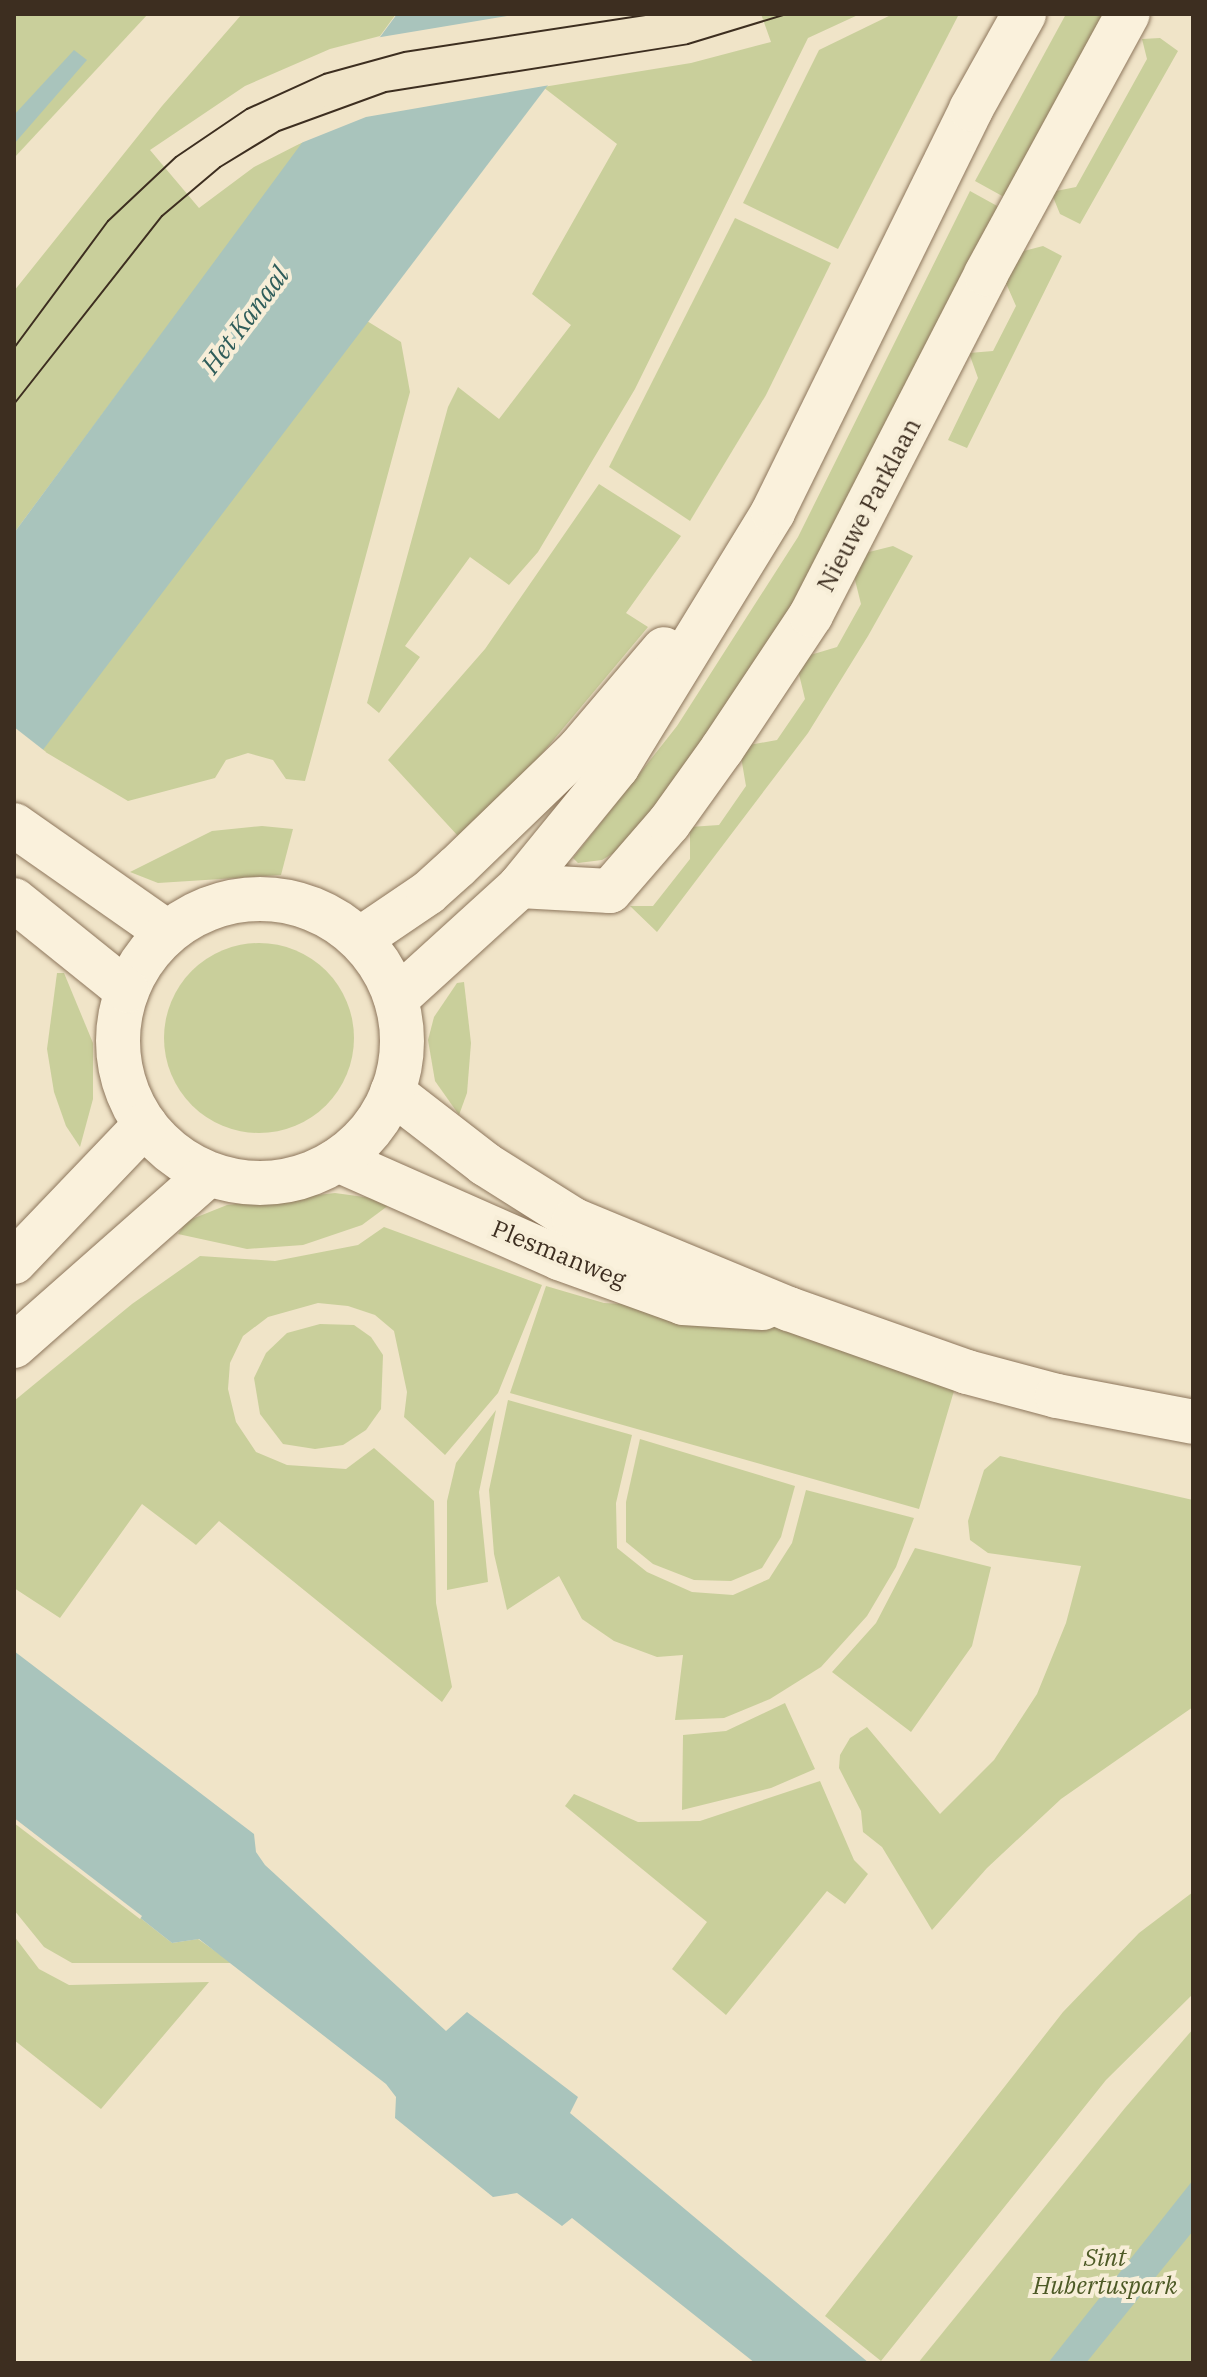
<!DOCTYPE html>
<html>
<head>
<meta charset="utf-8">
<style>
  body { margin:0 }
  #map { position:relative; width:1207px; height:2377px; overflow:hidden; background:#f0e4c8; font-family:"IBM Plex Serif",serif }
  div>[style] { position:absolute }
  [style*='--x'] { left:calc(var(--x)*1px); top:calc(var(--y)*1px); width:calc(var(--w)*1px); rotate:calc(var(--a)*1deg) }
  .green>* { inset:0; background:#c9cf9b }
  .round { border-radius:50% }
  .water>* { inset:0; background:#a9c4bc }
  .pier>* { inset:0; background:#f0e4c8 }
  .roads { filter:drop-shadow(0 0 2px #8d765c) drop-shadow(0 0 2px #8d765c) }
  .minor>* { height:44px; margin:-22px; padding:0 22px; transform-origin:22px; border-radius:22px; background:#faf1dc }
  .secondary>* { height:44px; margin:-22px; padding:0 22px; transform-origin:22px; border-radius:22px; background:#faf1dc }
  .secondary>.ring { margin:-22px; padding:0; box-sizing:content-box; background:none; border:44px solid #faf1dc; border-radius:50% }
  .tram>* { height:2px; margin:-1px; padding:0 1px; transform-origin:1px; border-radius:1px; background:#3d2e20 }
  span { translate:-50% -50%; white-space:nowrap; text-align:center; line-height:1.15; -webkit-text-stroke:8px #f7eed8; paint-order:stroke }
  .street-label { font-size:24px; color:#3d2e20 }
  .park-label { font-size:24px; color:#4d5a26; font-style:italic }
  .water-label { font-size:26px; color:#2f5d5a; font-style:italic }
  .frame { position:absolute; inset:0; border:16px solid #3d2e20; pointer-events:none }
</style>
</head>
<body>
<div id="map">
  <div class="green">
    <i style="clip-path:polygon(14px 14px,148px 14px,14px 158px)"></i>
    <i style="clip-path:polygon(242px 14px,396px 14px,380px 36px,330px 49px,245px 86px,150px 150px,199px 208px,254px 167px,305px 141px,14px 533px,14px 291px,162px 106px)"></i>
    <i style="clip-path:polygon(761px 14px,860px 14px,808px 38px,635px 389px,538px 552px,509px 585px,470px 557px,405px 646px,420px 657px,379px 713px,367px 703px,448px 407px,458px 387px,499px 419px,571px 325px,532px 294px,617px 144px,543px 87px,691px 63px,771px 42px)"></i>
    <i style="clip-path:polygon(893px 14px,959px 14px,838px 249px,743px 203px,819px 50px)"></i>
    <i style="clip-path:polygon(1066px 14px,1106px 14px,1004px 197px,975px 181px)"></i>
    <i style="clip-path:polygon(1160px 38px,1178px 51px,1080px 224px,1060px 214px,1051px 192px,1076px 187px,1147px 59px,1142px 39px)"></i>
    <i style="clip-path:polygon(970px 191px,999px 207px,843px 515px,762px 656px,681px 774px,622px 848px,602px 860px,578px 863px,573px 858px,677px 726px,798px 537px)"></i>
    <i style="clip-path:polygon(735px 218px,831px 263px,766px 395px,690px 521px,609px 467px)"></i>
    <i style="clip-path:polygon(1043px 246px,1062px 256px,967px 448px,948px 440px,978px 378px,969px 353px,993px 351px,1016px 306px,1005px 281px,1020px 252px)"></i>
    <i style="clip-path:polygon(367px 321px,401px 342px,410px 392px,305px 781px,286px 779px,273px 760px,248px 753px,226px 760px,215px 778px,128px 801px,42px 750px)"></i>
    <i style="clip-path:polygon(599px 484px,681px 536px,626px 613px,648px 627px,535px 762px,458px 836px,388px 760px,485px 649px)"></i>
    <i style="clip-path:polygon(893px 546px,913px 556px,868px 636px,808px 733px,657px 932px,630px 906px,653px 906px,690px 859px,690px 827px,719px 825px,746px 786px,741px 757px,749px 745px,777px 740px,805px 699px,798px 670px,807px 656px,837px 647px,861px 604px,854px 576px,865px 553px)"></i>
    <i style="clip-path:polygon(262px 826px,293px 829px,281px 875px,158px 883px,130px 872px,212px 831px)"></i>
    <i class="round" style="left:164px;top:943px;width:190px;height:190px"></i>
    <i style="clip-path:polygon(57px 973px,64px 973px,93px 1043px,93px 1099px,80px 1147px,66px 1126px,54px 1092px,47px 1049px)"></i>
    <i style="clip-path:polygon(464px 982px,471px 1043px,467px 1093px,459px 1115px,435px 1081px,428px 1040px,434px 1017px,457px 983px)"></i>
    <i style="clip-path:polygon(335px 1193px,386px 1200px,389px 1205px,362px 1225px,303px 1245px,247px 1249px,178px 1234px,187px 1221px,227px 1205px)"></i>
    <i style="clip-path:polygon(384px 1227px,542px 1285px,498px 1393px,445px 1455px,404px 1417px,407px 1392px,394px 1331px,375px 1315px,348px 1306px,318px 1303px,268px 1317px,243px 1336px,230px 1363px,228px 1389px,236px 1422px,256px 1452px,287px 1465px,346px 1469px,374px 1448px,434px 1501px,436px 1603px,452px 1687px,442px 1702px,219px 1521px,196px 1545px,142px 1504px,60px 1618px,14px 1588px,14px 1401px,132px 1304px,200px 1256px,275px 1261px,358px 1245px)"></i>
    <i style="clip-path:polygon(546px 1286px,604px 1303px,788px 1313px,959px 1374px,919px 1509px,510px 1393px)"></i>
    <i style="clip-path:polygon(320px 1324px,354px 1325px,371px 1337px,383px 1355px,381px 1409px,366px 1430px,343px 1445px,315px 1449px,283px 1444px,260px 1414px,254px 1378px,266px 1353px,287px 1333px)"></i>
    <i style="clip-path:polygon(508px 1400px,632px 1435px,616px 1503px,617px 1548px,647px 1572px,692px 1592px,733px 1595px,769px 1579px,792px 1543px,806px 1490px,914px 1518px,896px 1567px,867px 1616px,821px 1667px,770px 1699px,724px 1718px,675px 1720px,683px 1655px,657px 1657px,614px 1641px,582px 1619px,559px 1576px,507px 1610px,494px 1554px,489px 1490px)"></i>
    <i style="clip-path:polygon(496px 1410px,479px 1492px,488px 1582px,447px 1590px,447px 1501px,456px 1463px)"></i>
    <i style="clip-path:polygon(640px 1439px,795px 1486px,781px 1537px,762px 1568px,731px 1581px,694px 1580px,653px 1564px,626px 1542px,626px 1502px)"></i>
    <i style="clip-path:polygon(1000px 1456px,1193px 1500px,1193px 1707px,1061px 1799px,987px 1868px,932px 1930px,882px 1847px,863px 1832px,861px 1811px,839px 1768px,840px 1755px,850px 1738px,867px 1727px,940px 1814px,994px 1760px,1037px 1694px,1066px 1623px,1081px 1566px,988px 1553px,970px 1540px,968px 1521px,984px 1470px)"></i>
    <i style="clip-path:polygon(915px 1548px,991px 1567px,972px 1646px,911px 1732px,832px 1672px,876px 1623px)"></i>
    <i style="clip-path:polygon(785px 1703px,815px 1769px,771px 1788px,682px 1810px,683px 1735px,726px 1731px)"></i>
    <i style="clip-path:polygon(820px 1781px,854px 1860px,868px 1874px,845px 1904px,827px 1891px,726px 2015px,672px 1969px,707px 1922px,565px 1806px,574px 1794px,638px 1822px,700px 1821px)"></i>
    <i style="clip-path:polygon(14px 1818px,172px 1943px,198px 1939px,232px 1963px,72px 1963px,44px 1947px,14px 1910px)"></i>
    <i style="clip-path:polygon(1193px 1892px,1193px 1994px,1106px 2080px,881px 2361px,825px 2316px,1063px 2012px,1139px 1933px)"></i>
    <i style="clip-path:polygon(14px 1936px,39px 1969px,69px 1985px,209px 1982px,101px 2109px,14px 2040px)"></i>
    <i style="clip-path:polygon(1193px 2029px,1193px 2363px,918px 2363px,1125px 2108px)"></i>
  </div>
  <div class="water">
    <i style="clip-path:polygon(397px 14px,602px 14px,14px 788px,14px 533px)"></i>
    <i style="clip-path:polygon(74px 50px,87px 60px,14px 144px,14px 115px)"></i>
    <i style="clip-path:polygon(14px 1651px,254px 1834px,256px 1852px,265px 1865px,446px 2031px,467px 2012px,578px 2097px,570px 2113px,869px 2363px,755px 2363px,572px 2218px,562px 2226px,517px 2193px,493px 2197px,395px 2118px,396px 2097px,386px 2084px,199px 1939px,172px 1943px,14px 1818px)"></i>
    <i style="clip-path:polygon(1193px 2180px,1193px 2231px,1086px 2363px,1048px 2363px)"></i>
  </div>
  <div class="pier">
    <i style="clip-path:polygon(519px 14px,606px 14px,556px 84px,366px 117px,296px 145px,375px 38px)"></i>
    <i style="clip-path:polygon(14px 727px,46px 752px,14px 792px)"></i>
    <i style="clip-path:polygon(14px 1818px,142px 1916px,140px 1919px,14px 1823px)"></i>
  </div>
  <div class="roads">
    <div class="minor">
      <i style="--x:520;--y:886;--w:90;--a:3.2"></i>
      <i style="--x:610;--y:891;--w:90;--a:-49.1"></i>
      <i style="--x:669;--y:823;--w:91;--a:-54.4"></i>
      <i style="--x:722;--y:749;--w:161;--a:-56.4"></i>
      <i style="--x:811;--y:615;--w:383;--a:-62.8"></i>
      <i style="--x:986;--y:274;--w:296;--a:-61.4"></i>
      <i style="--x:392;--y:1092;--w:118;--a:37.7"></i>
      <i style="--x:485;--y:1164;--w:105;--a:32.2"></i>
      <i style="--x:574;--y:1220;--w:233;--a:22.5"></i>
      <i style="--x:789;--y:1309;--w:189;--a:19.5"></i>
      <i style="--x:967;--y:1372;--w:93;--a:14.9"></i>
      <i style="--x:1057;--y:1396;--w:138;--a:10.8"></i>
      <i style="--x:338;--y:1160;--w:242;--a:23.9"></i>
      <i style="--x:559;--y:1258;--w:132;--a:19.9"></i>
      <i style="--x:683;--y:1303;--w:80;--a:3.6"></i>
    </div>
    <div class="secondary">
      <i style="--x:14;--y:825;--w:187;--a:35"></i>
      <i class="ring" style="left:118px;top:899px;width:240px;height:240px"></i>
      <i style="--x:14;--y:900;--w:145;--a:38.8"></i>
      <i style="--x:360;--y:939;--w:82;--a:-34.1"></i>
      <i style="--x:428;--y:893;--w:39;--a:-42"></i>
      <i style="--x:457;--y:867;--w:170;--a:-44"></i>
      <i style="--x:579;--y:749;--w:131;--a:-49.6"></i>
      <i style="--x:396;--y:999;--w:168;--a:-42.3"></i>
      <i style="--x:520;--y:886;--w:154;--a:-50.8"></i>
      <i style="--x:617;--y:767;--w:299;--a:-58.5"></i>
      <i style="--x:773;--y:512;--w:449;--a:-63.8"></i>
      <i style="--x:971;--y:109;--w:109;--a:-60.8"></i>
      <i style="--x:14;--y:1262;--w:190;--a:-46.3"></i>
      <i style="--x:14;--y:1346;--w:260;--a:-41.4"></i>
    </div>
  </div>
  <div class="tram">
    <i style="--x:14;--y:348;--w:158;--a:-53.5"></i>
    <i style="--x:108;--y:221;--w:93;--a:-43.3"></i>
    <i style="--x:176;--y:157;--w:86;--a:-34.1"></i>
    <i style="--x:247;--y:109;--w:85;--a:-24.4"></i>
    <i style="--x:324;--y:74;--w:83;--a:-15.4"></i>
    <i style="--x:404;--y:52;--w:251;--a:-8.7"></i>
    <i style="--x:14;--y:404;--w:239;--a:-51.8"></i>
    <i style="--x:162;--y:216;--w:76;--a:-40.2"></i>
    <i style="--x:220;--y:167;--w:69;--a:-31.4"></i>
    <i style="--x:279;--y:131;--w:114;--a:-20"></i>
    <i style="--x:386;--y:92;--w:306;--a:-9"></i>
    <i style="--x:688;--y:44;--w:103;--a:-16.9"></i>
  </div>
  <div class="street-label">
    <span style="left:869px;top:505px;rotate:-62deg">Nieuwe Parklaan</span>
    <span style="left:559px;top:1254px;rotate:22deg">Plesmanweg</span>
  </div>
  <div class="park-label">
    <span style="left:1105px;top:2272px">Sint<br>Hubertuspark</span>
  </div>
  <div class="water-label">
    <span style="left:245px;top:320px;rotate:-53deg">Het Kanaal</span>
  </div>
  <div class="frame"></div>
</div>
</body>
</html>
